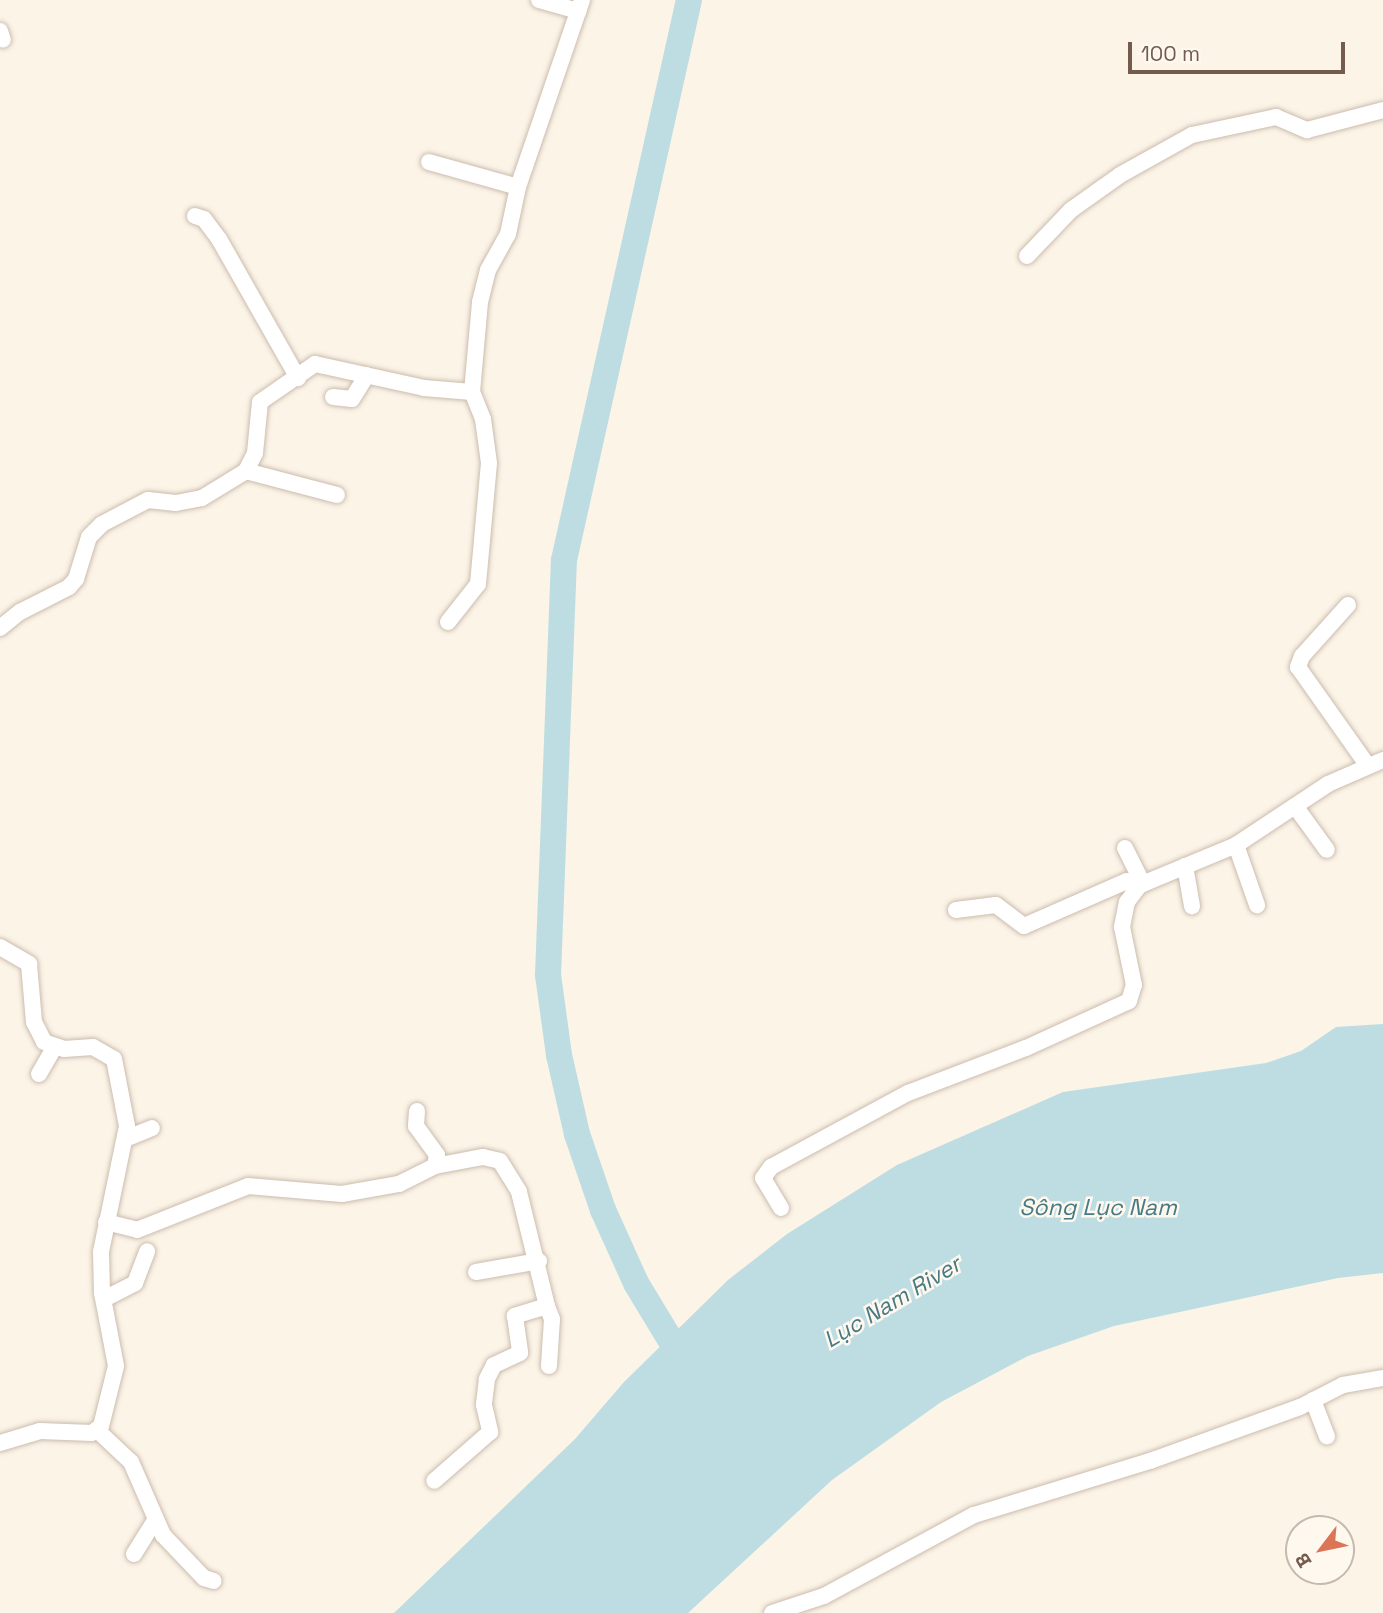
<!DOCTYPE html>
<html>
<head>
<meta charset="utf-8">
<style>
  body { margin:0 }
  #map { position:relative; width:1383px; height:1613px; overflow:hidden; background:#fbf4e7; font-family:"Space Grotesk",sans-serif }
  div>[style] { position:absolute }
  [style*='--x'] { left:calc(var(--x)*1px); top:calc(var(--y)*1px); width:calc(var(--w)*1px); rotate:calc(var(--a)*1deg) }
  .water>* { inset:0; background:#bddde3 }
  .river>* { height:26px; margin:-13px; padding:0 13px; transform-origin:13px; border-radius:13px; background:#bddde3 }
  .roads { filter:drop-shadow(0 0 2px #ccbcae) drop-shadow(0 0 2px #ccbcae) }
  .minor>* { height:16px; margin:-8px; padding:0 8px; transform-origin:8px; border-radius:8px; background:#fff }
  span { translate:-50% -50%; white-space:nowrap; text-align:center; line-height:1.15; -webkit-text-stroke:5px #fef8ee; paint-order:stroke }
  .water-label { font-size:23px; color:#487a85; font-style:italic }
  .north { position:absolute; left:1285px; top:1515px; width:70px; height:70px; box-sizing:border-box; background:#fef8ee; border:2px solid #c6b9ae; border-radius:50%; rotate:238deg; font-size:19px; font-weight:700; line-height:28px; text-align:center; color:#735b4d }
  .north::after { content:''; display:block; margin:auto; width:24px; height:32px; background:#dc7556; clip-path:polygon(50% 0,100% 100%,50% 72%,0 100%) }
  .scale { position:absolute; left:1128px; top:42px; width:217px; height:32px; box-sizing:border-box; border:4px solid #735b4d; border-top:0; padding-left:9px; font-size:21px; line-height:24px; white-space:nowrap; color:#735b4d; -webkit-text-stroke:5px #fef8ee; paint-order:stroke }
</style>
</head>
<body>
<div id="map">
  <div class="water">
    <i style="clip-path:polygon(1383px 1024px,1383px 1273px,1338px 1278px,1114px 1326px,1028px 1356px,941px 1402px,832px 1480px,688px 1613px,394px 1613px,575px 1439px,624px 1382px,728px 1280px,787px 1234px,897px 1165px,1063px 1092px,1266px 1063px,1301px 1051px,1336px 1027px)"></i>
  </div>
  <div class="river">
    <i style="--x:688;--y:1369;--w:100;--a:-121.2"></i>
    <i style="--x:636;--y:1283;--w:80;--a:-114.3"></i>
    <i style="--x:603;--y:1210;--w:80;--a:-108.9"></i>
    <i style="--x:577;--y:1134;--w:81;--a:-102.8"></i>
    <i style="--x:559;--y:1055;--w:81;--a:-97.8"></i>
    <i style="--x:548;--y:975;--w:415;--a:-87.8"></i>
    <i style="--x:564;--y:560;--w:574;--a:-77.42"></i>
  </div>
  <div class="roads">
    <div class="minor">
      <i style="--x:539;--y:0;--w:41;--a:15.8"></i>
      <i style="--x:0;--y:31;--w:9;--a:72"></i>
      <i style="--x:429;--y:162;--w:92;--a:15.7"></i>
      <i style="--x:195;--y:216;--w:9;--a:18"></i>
      <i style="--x:204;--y:219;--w:25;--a:53"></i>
      <i style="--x:219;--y:239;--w:160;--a:60.4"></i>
      <i style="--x:1027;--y:256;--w:64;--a:-46.3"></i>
      <i style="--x:1071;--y:210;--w:60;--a:-35.5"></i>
      <i style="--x:1120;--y:175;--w:82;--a:-29.1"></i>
      <i style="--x:1192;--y:135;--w:86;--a:-12.1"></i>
      <i style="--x:1276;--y:117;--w:34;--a:23"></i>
      <i style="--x:1307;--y:130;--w:79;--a:-14.7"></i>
      <i style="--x:333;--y:397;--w:19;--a:6"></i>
      <i style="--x:352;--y:399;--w:28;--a:-58"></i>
      <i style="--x:246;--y:471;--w:94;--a:14.8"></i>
      <i style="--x:1348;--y:605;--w:69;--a:132"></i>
      <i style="--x:1302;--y:656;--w:12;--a:110"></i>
      <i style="--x:1298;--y:667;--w:121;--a:54.7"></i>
      <i style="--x:448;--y:622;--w:48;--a:-51.7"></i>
      <i style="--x:478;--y:584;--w:121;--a:-84.8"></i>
      <i style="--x:489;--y:463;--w:44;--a:-97.8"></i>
      <i style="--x:483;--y:419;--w:29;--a:-112"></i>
      <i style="--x:0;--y:628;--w:26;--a:-39"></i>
      <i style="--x:20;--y:612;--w:55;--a:-27"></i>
      <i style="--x:69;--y:587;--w:11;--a:-49"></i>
      <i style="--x:76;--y:579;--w:44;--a:-72.8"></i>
      <i style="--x:89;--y:537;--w:18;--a:-45"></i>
      <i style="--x:102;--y:524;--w:52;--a:-27.6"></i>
      <i style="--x:148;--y:500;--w:28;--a:6"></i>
      <i style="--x:176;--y:503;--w:26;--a:-11"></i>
      <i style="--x:202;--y:498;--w:52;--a:-31.5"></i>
      <i style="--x:246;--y:471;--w:20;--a:-63"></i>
      <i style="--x:255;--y:453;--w:51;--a:-84.4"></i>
      <i style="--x:260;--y:402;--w:67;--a:-34.6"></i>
      <i style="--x:315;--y:364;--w:112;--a:12.4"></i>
      <i style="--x:424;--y:388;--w:48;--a:4.8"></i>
      <i style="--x:472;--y:392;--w:90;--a:-84.9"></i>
      <i style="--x:480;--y:302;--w:33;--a:-76"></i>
      <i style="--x:488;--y:270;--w:41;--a:-60.9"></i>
      <i style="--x:508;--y:234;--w:48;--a:-78"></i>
      <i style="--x:518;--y:187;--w:198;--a:-71.1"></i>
      <i style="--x:1295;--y:806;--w:54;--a:54"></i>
      <i style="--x:1236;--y:845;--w:64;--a:70.7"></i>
      <i style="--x:1125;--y:848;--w:40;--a:63.4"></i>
      <i style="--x:1185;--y:866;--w:41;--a:80.1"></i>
      <i style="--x:956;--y:910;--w:40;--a:-7.1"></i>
      <i style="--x:996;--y:905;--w:35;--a:37"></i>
      <i style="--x:1024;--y:926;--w:112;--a:-23.6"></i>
      <i style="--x:1127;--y:881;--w:14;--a:17"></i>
      <i style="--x:0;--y:947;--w:34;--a:30"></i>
      <i style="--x:29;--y:964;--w:58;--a:85.1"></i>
      <i style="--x:34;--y:1022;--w:22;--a:63"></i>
      <i style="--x:44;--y:1042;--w:21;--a:19"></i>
      <i style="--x:64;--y:1049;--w:29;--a:-4"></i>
      <i style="--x:93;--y:1047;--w:24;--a:30"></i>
      <i style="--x:114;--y:1059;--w:68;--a:79"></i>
      <i style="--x:127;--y:1126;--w:129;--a:101.7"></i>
      <i style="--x:101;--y:1252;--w:41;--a:88.6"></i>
      <i style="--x:102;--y:1293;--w:74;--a:79.1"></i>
      <i style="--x:116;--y:1366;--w:62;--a:104"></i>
      <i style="--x:101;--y:1426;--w:11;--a:142"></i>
      <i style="--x:92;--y:1433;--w:52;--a:-177.8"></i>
      <i style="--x:40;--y:1431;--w:42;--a:163.3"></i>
      <i style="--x:39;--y:1074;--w:30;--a:-60"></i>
      <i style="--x:417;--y:1111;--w:15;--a:94"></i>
      <i style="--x:416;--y:1126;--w:36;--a:54"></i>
      <i style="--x:437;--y:1155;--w:11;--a:100"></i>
      <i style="--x:125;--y:1139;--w:29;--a:-22"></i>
      <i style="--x:781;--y:1208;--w:35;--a:-121"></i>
      <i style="--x:763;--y:1178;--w:14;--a:-54"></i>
      <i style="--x:771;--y:1167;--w:156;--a:-28.4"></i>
      <i style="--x:908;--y:1093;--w:126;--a:-20.9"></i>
      <i style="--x:1026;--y:1048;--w:113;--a:-24.5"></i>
      <i style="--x:1129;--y:1001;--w:17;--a:-73"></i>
      <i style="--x:1134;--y:985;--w:59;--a:-101.7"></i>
      <i style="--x:1122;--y:927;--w:25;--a:-79"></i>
      <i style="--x:1127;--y:902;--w:21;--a:-53"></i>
      <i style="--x:1140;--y:885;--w:104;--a:-22.6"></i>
      <i style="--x:1236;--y:845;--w:110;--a:-33.5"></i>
      <i style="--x:1328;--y:784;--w:60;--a:-23.6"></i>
      <i style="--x:106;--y:1222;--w:32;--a:14"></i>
      <i style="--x:137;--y:1230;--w:119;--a:-21.6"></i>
      <i style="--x:248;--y:1186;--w:94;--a:4.9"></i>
      <i style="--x:342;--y:1194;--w:58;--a:-10"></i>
      <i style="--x:399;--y:1184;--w:40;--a:-26.6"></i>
      <i style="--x:435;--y:1166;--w:49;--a:-10.6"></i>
      <i style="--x:483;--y:1157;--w:17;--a:13"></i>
      <i style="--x:500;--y:1161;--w:36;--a:58"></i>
      <i style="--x:519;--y:1192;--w:117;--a:76.2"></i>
      <i style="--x:547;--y:1306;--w:34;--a:163"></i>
      <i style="--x:515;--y:1316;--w:37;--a:82"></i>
      <i style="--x:520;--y:1353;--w:29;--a:155"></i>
      <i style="--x:494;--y:1365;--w:16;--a:117"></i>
      <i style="--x:487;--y:1379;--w:26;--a:97"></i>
      <i style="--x:484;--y:1405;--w:28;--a:77"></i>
      <i style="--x:490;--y:1432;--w:74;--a:138.8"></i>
      <i style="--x:476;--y:1272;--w:64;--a:-9.9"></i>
      <i style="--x:104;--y:1299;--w:35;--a:-27"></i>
      <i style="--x:135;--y:1283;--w:34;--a:-69"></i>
      <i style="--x:547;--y:1306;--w:14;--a:69"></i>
      <i style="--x:552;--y:1319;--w:47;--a:93.7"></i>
      <i style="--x:1313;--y:1400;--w:39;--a:69"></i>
      <i style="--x:97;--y:1430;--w:47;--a:43.3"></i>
      <i style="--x:131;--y:1462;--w:80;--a:66.3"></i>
      <i style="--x:163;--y:1535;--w:59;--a:46.4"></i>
      <i style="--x:204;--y:1578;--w:10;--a:17"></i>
      <i style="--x:134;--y:1554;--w:38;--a:-58"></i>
      <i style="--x:772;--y:1613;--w:55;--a:-18.1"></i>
      <i style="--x:824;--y:1596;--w:170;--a:-28.4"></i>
      <i style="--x:974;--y:1515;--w:184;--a:-17.1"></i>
      <i style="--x:1150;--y:1461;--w:159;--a:-19.8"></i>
      <i style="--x:1300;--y:1407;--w:48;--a:-27.1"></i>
      <i style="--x:1343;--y:1385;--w:41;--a:-9.9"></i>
    </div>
  </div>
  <div class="water-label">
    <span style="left:1098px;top:1207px">Sông Lục Nam</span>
    <span style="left:892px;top:1302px;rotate:-31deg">Lục Nam River</span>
  </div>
  <div class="north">B</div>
  <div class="scale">100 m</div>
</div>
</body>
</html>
